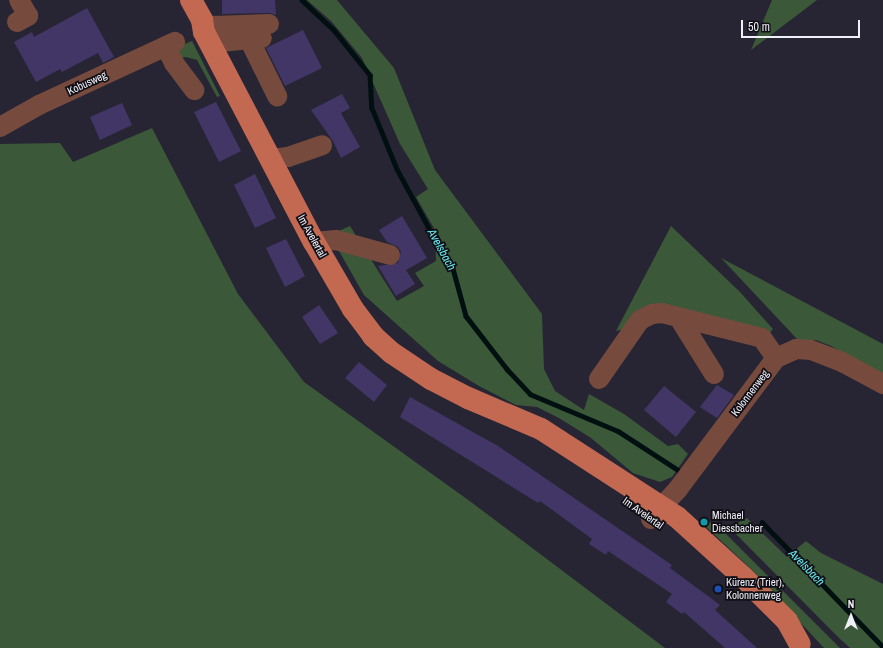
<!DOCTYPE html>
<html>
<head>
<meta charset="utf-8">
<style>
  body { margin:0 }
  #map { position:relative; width:883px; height:648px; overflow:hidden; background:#272533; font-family:"Archivo Narrow",sans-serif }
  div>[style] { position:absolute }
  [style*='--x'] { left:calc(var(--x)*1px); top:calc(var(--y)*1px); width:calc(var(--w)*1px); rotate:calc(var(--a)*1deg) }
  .green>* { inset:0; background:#3b5838 }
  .stream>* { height:4.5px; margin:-2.25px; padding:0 2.25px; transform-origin:2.25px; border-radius:2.25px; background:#001011 }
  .building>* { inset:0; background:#423667 }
  .minor>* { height:20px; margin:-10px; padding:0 10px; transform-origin:10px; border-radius:10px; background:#774a3e }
  .major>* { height:22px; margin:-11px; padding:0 11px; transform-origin:11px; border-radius:11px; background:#c46951 }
  .dots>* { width:11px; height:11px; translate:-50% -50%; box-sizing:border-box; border:2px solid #100f15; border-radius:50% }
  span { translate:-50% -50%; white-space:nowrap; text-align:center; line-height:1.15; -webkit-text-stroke:3.5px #100f15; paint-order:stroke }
  .street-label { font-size:11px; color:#f0eff8 }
  .poi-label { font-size:11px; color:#f0eff8 }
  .left { translate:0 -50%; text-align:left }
  .water-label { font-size:12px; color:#67e7eb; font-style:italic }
  .north { position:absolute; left:831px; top:596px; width:40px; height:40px; -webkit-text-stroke:3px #100f15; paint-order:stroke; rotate:0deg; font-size:11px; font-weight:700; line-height:16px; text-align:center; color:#f0eff8 }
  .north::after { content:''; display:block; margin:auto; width:14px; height:18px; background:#f0eff8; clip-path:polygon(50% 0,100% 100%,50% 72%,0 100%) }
  .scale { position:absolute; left:741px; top:20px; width:119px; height:18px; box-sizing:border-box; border:2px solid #f0eff8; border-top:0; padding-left:5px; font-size:12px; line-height:14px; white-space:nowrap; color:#f0eff8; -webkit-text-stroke:3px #100f15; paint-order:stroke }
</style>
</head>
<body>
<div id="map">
  <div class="green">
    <i style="clip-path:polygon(307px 0,337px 0,394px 68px,435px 170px,542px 314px,544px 369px,555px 391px,584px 410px,589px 394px,624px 414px,668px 446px,678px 444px,688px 454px,672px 477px,660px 482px,633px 473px,591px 438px,559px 418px,537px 407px,516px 405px,479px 386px,438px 361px,364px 295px,330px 235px,350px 226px,397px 301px,424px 286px,415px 273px,436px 261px,435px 230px,416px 197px,428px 189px,400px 144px,362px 58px,331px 21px)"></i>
    <i style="clip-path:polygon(772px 0,817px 0,751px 50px)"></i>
    <i style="clip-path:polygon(192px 41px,220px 96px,217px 97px,197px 60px,186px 57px,177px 59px,173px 49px)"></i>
    <i style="clip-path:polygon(152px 128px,238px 294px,304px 382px,471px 502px,665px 648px,0 648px,0 144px,60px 143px,73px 162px)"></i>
    <i style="clip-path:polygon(671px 226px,740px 292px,773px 329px,768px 335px,689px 314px,616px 331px)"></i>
    <i style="clip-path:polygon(721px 258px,883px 344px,883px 375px,831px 346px,816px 340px,798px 340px)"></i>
    <i style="clip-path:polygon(747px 518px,787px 557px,806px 541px,821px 553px,883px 584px,883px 648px,850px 648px,839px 638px,729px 527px)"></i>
    <i style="clip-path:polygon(707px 520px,724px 532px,840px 648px,824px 648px,750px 568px,703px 524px)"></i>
  </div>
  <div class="stream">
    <i style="--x:302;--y:0;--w:44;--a:43.2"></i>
    <i style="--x:334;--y:30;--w:58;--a:51.3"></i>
    <i style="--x:370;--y:75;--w:33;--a:87"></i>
    <i style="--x:372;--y:108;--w:66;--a:67.7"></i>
    <i style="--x:397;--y:169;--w:72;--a:61.6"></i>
    <i style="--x:431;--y:232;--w:39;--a:58"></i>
    <i style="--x:452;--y:265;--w:53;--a:74.6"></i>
    <i style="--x:466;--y:316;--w:67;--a:52.3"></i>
    <i style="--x:507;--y:369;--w:34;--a:47"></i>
    <i style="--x:530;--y:394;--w:95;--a:22.8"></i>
    <i style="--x:618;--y:431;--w:72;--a:33"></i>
    <i style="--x:762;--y:522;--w:174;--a:45.9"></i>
  </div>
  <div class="building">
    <i style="clip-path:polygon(222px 0,275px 0,276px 15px,269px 13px,222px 14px)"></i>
    <i style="clip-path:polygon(87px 8px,114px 57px,103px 63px,98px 53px,62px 72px,60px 69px,36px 82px,14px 42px,32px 32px,34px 37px)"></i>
    <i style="clip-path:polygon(303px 30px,322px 68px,285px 86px,266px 48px)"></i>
    <i style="clip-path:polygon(342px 94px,350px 108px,341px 113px,360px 147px,341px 158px,333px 141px,311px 110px)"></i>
    <i style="clip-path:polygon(216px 102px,241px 151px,219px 162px,194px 112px)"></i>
    <i style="clip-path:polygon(122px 103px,132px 125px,100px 140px,90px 117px)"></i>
    <i style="clip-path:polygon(255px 174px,276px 218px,255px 228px,234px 185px)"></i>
    <i style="clip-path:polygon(402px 216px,427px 258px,406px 270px,415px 284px,396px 296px,378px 266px,398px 263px,401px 252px,398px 247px,387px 242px,379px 230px)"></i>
    <i style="clip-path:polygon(286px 239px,305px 276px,285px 287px,266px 248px)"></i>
    <i style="clip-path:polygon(319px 305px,338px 333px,320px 344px,302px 317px)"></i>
    <i style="clip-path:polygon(359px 362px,387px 385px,374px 402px,345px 378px)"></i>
    <i style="clip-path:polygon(717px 385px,734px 395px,717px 418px,700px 407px)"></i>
    <i style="clip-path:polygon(664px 386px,696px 412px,676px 437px,644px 410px)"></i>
    <i style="clip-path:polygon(410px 397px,498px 446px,672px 565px,670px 568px,720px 605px,715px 610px,757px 648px,725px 648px,684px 612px,682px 614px,666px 602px,672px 594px,608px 551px,606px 555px,589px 544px,592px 539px,540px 501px,538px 503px,400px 417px)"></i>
  </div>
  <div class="minor">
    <i style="--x:17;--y:22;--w:13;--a:-29"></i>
    <i style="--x:28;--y:16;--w:18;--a:-119"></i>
    <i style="--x:204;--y:32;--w:12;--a:-31"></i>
    <i style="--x:214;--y:26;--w:55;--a:-2.1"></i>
    <i style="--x:249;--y:39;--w:64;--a:63.8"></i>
    <i style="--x:210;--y:43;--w:52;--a:-5.5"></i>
    <i style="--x:166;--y:46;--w:19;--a:65"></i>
    <i style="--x:174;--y:63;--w:34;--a:53"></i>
    <i style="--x:0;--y:127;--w:45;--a:-29.4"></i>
    <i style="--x:39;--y:105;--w:150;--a:-24.9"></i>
    <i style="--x:271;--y:159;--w:17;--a:-7"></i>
    <i style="--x:288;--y:157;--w:36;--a:-19"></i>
    <i style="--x:314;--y:242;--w:22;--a:-5"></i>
    <i style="--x:336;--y:240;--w:56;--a:15.5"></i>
    <i style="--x:679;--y:318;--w:66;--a:58"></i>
    <i style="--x:599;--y:379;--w:72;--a:-55.2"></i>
    <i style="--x:640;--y:320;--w:13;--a:-27"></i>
    <i style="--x:652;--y:314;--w:10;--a:-6"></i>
    <i style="--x:662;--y:313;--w:103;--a:14"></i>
    <i style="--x:762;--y:338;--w:24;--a:55"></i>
    <i style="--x:651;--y:519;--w:40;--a:-48"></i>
    <i style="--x:678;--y:489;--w:164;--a:-53.2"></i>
    <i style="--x:776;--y:358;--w:22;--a:-24"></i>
    <i style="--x:796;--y:349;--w:15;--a:4"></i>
    <i style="--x:811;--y:350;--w:33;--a:21"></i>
    <i style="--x:842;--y:362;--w:47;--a:28.2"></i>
  </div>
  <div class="major">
    <i style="--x:191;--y:0;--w:23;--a:61"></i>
    <i style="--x:202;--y:20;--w:12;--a:81"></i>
    <i style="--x:204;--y:32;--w:237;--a:62.4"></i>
    <i style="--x:314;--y:242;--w:78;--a:59.8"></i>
    <i style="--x:353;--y:309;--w:34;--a:53"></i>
    <i style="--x:373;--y:336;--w:25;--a:42"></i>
    <i style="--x:392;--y:353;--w:47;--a:33.7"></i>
    <i style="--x:431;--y:379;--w:42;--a:27.2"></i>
    <i style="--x:468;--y:398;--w:79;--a:23"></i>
    <i style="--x:541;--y:429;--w:162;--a:32.9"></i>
    <i style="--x:677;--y:517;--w:89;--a:42.3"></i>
    <i style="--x:743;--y:577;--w:62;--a:45"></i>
    <i style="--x:787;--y:621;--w:26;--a:61"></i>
  </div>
  <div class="dots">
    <i style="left:704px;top:522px;background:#0f9aa8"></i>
    <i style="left:718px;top:589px;background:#1a4fb4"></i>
  </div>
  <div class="street-label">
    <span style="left:87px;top:83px;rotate:-25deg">Kobusweg</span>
    <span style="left:312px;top:236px;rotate:61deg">Im Avelertal</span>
    <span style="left:750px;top:393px;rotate:-53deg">Kolonnenweg</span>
    <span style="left:643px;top:513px;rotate:35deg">Im Avelertal</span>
  </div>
  <div class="poi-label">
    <span class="left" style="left:712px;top:522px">Michael<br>Diessbacher</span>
    <span class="left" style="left:726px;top:589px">Kürenz (Trier),<br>Kolonnenweg</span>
  </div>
  <div class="water-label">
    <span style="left:441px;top:250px;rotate:61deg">Avelsbach</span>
    <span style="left:806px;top:568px;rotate:46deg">Avelsbach</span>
  </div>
  <div class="north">N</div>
  <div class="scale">50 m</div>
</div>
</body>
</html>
